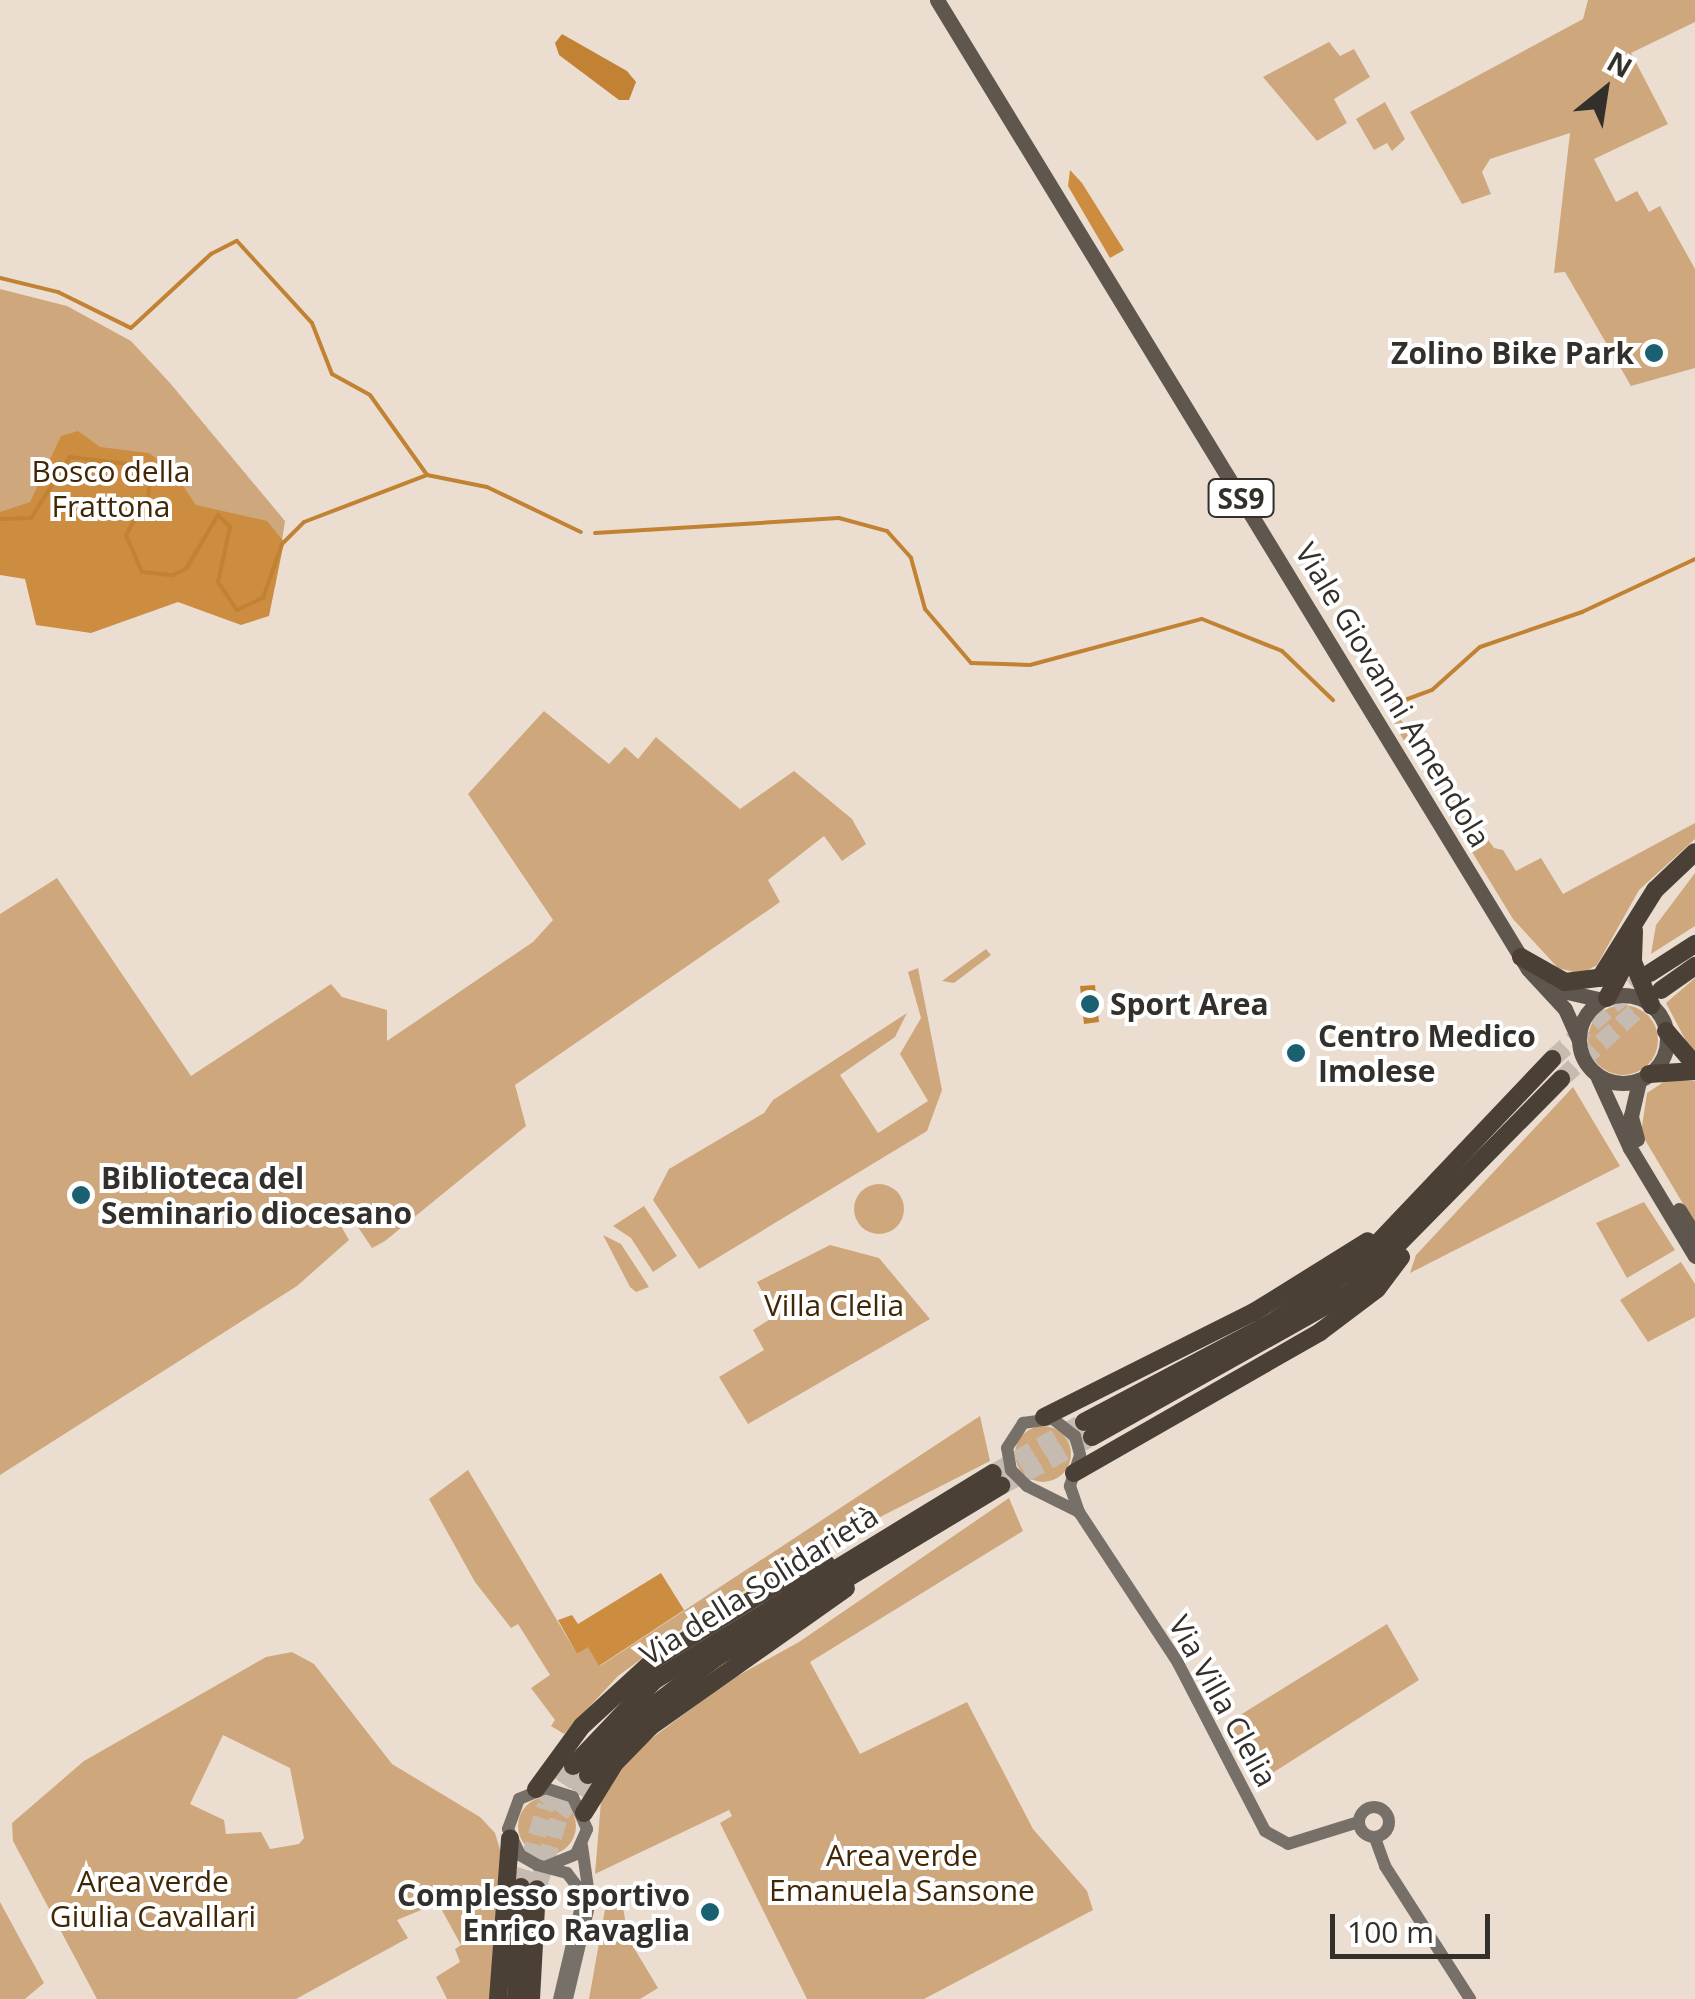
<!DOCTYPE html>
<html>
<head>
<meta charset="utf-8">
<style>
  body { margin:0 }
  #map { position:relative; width:1695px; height:1999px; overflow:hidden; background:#ebded1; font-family:"Open Sans",sans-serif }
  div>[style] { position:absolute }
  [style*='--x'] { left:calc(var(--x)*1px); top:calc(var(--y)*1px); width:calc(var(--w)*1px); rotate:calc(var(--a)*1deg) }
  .green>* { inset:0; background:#cfa77c }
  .round { border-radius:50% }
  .forest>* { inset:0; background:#cd8d40 }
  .water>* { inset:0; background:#c18233 }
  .stream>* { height:4px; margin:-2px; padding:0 2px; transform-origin:2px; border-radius:2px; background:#c18233 }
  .highway-tunnel>* { height:18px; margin-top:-9px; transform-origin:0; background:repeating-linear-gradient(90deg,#c6bbb0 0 18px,transparent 0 27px) }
  .secondary>* { height:12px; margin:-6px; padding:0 6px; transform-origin:6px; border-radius:6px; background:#777068 }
  .secondary>.ring { margin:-6px; padding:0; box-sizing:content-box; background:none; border:12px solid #777068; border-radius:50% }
  .primary>* { height:15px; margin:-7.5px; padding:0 7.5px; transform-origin:7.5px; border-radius:7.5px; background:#5f564d }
  .primary>.ring { margin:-7.5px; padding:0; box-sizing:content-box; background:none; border:15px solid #5f564d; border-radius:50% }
  .highway>* { height:18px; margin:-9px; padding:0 9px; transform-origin:9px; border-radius:9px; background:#4a4036 }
  .dots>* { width:28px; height:28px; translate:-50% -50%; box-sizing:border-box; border:5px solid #fff; border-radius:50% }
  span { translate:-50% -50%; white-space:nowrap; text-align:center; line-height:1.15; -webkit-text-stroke:8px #fff; paint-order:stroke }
  .shield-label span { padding:2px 8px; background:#fff; border:2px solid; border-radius:8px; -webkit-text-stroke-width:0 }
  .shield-label { font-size:28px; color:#332f2a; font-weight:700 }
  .poi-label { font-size:30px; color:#332f2a; font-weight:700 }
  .right { translate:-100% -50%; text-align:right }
  .left { translate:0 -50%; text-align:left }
  .park-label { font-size:30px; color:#412705 }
  .street-label { font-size:30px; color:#332f2a }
  .north { position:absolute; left:1555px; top:40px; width:100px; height:100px; -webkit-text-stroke:8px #fff; paint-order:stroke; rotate:30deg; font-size:28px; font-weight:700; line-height:40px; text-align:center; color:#332f2a }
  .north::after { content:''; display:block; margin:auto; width:35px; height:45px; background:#332f2a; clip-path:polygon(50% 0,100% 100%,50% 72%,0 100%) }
  .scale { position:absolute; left:1330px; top:1914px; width:160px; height:45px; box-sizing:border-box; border:5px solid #332f2a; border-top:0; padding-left:12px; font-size:30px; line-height:35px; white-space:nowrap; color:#332f2a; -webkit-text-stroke:8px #fff; paint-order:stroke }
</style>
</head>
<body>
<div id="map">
  <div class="green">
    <i style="clip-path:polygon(1588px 0,1695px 0,1695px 22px,1631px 53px,1668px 124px,1594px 159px,1616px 202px,1637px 191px,1649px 212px,1660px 206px,1695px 269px,1695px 368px,1631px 386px,1565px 272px,1554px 273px,1570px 133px,1490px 159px,1482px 172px,1491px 194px,1462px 204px,1410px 112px,1583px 19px)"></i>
    <i style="clip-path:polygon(1329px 42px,1340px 56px,1354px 49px,1370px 77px,1334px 99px,1347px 123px,1317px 141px,1263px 77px)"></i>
    <i style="clip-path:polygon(1385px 102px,1405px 139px,1392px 151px,1387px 143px,1374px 150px,1356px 119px)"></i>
    <i style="clip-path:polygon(0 289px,67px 306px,131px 341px,170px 383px,285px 521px,275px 587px,206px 600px,0 558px)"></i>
    <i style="clip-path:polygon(544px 711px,609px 764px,625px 747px,638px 759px,656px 737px,740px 809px,794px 771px,852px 819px,866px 844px,842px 861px,824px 836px,768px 880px,780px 902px,515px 1085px,526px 1126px,385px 1241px,372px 1248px,341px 1202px,333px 1212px,349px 1240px,297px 1286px,0 1475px,0 914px,57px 878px,191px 1076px,331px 984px,342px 997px,387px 1010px,387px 1041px,533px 942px,553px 920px,468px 794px)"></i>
    <i style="clip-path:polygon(1401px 720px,1494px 848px,1503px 850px,1516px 871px,1541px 858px,1563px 894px,1695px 823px,1695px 839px,1639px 890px,1597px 965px,1581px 974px,1558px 968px,1513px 919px,1392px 721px)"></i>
    <i style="clip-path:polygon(1695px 873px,1695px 926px,1651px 954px,1656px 925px)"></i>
    <i style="clip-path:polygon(986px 949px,991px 955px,954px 983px,942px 981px)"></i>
    <i style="clip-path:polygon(918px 968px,942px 1090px,927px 1131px,699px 1269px,653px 1200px,669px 1169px,764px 1113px,773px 1100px,907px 1013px,895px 1037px,840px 1075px,878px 1133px,928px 1101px,900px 1054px,921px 1018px,908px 972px)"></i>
    <i style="clip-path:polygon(1695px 978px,1695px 1058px,1666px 1003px)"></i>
    <i class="round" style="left:1588px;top:1005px;width:70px;height:70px"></i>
    <i style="clip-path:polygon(1668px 1079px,1695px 1081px,1695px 1224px,1641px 1133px,1647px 1093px)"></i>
    <i style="clip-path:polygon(1573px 1087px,1620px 1166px,1410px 1273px,1416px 1255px)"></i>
    <i class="round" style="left:854px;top:1184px;width:50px;height:50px"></i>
    <i style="clip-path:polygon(1644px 1202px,1675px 1250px,1627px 1278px,1596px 1223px)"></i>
    <i style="clip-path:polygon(644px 1206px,677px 1256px,653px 1272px,631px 1238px,613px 1226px)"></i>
    <i style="clip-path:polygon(603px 1235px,621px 1244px,649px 1287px,636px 1292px,630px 1287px)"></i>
    <i style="clip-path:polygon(830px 1245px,879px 1258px,930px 1319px,748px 1424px,719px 1377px,764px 1350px,753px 1330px,775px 1316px,757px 1282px)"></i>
    <i style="clip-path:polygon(1681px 1262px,1695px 1284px,1695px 1317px,1648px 1342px,1620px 1300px)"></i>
    <i style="clip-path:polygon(980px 1416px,990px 1461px,784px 1566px,679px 1631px,618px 1676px,564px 1734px,551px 1726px,555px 1720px,531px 1688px,550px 1675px,518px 1624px,511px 1628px,475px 1582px,429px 1499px,468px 1470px,577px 1654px,588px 1646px,600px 1666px)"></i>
    <i class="round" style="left:1015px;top:1426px;width:56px;height:56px"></i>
    <i style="clip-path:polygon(1009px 1498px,1023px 1531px,810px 1662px,860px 1754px,967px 1702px,1033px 1829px,1087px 1891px,1093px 1910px,924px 1999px,807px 1999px,720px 1823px,732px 1816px,729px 1810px,595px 1874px,601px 1801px,632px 1753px,730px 1680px,799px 1642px)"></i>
    <i style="clip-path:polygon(1387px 1624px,1419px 1680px,1255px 1784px,1224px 1725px)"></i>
    <i style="clip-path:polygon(evenodd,292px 1652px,314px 1664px,392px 1764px,480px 1817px,495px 1833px,502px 1856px,490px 1999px,447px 1999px,436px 1977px,460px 1962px,455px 1949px,461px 1945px,438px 1903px,397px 1920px,408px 1938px,296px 1999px,97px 1999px,13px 1841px,12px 1823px,84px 1761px,266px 1657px,292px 1652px,223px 1735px,290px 1768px,304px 1838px,299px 1844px,270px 1849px,261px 1832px,226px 1834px,224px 1820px,190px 1804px,223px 1735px)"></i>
    <i class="round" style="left:518px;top:1797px;width:58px;height:58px"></i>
    <i style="clip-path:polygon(609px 1887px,620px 1888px,628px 1938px,658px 1988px,640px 1999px,589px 1999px)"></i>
    <i style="clip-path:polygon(0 1902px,44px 1983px,25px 1999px,0 1999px)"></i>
  </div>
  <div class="forest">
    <i style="clip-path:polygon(1070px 170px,1082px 183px,1124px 250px,1110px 258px,1068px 186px)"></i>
    <i style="clip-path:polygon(78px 431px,100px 447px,149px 453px,174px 473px,196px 505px,267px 521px,284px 542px,269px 616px,241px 625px,178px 602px,91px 633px,36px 625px,25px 579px,0 575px,0 512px,30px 502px,61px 436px)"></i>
    <i style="clip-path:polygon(661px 1573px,684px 1610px,599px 1666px,588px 1647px,577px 1654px,558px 1620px,572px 1615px,578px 1624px)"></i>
  </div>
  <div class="water">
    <i style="clip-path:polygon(562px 34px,627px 71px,636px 82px,629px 100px,619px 100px,559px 55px,555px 43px)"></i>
    <i style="clip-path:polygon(1095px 985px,1099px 1022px,1084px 1024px,1080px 986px)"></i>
  </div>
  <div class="stream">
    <i style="--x:0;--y:278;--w:60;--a:13.6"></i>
    <i style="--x:58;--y:292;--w:81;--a:26.3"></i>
    <i style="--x:131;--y:328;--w:109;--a:-42.8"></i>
    <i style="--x:211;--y:254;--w:29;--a:-27"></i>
    <i style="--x:237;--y:241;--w:111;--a:47.6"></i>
    <i style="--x:312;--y:323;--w:55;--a:68.6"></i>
    <i style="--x:332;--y:374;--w:43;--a:28.9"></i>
    <i style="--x:370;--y:395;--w:98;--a:54.5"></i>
    <i style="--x:0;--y:519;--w:31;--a:-2"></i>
    <i style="--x:31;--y:518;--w:72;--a:-57.4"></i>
    <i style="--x:70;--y:457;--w:73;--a:7.1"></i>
    <i style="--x:142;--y:466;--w:17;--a:62"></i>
    <i style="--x:150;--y:481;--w:16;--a:97"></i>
    <i style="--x:148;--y:497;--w:44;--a:120.1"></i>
    <i style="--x:126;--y:535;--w:40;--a:66.6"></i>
    <i style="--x:142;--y:572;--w:31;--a:6"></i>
    <i style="--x:173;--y:575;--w:14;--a:-25"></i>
    <i style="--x:186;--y:569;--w:63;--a:-59.3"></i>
    <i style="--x:218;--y:515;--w:17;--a:45"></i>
    <i style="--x:230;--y:527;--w:56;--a:102.3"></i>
    <i style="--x:218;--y:582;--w:34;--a:56"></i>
    <i style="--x:237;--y:610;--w:29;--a:-25"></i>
    <i style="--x:263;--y:598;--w:57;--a:-70.6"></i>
    <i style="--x:282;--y:544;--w:31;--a:-45"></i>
    <i style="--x:304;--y:522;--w:132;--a:-20.9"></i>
    <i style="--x:427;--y:475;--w:61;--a:11.3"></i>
    <i style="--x:487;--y:487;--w:104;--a:25.6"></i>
    <i style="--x:595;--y:533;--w:244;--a:-3.5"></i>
    <i style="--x:839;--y:518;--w:50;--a:15.2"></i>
    <i style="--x:887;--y:531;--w:36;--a:48"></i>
    <i style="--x:911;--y:558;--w:53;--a:74.6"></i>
    <i style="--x:925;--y:609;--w:71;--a:49.6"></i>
    <i style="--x:971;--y:663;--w:59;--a:1.9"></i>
    <i style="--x:1030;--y:665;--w:178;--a:-15"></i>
    <i style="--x:1202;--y:619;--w:86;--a:21.8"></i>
    <i style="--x:1282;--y:651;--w:71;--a:43.9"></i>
    <i style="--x:1394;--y:704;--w:40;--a:-20.2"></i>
    <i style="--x:1432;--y:690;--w:64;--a:-41.9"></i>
    <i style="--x:1480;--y:647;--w:108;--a:-18.9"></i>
    <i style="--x:1582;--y:612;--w:125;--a:-25.1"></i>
  </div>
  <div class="highway-tunnel">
    <i style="--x:1552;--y:1059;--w:130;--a:-41.6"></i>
    <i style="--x:1561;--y:1079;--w:130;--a:-42.2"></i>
    <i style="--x:993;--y:1473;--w:104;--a:-29.3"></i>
    <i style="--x:1001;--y:1486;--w:103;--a:-28.3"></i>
    <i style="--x:521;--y:1887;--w:86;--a:-73"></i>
    <i style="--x:546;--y:1805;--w:47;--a:-55.3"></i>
    <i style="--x:537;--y:1889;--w:78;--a:-73"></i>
    <i style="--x:560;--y:1814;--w:48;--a:-54.3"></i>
  </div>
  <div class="secondary">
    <i style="--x:1079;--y:1512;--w:58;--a:-153.4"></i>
    <i style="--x:1027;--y:1486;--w:23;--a:-135"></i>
    <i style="--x:1011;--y:1470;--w:22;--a:-100"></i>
    <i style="--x:1007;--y:1448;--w:30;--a:-57"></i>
    <i style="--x:1023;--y:1423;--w:30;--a:-8"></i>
    <i style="--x:1053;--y:1419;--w:28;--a:38"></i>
    <i style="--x:1075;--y:1436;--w:20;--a:75"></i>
    <i style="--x:1080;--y:1455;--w:33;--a:108"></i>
    <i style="--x:1070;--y:1486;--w:28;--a:71"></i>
    <i style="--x:1079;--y:1512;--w:181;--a:56.7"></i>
    <i style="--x:1178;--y:1663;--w:189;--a:62.6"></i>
    <i style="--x:1265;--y:1831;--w:26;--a:29"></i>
    <i style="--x:1288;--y:1844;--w:73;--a:-17.4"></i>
    <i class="ring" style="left:1359px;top:1807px;width:18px;height:18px"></i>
    <i style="--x:1375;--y:1838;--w:30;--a:70"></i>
    <i style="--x:1385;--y:1866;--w:158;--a:57.4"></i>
    <i style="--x:547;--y:1866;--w:31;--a:-22"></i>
    <i style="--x:576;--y:1854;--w:27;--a:-66"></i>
    <i style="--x:587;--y:1829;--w:35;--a:-114"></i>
    <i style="--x:573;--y:1797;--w:28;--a:-162"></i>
    <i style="--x:546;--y:1788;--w:29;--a:158"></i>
    <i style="--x:519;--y:1799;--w:32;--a:110"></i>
    <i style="--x:508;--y:1829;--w:29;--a:65"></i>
    <i style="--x:520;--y:1855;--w:20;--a:30"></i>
    <i style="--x:537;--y:1865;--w:31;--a:15"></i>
    <i style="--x:567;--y:1873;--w:20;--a:53"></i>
    <i style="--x:579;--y:1889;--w:13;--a:77"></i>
    <i style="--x:582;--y:1902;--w:100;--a:103.3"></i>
    <i style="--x:567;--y:1999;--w:100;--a:-76.7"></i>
    <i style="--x:590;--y:1902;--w:57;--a:-98.1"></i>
  </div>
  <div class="primary">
    <i style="--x:937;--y:0;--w:1135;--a:58.62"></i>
    <i style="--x:1528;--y:969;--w:54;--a:47.2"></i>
    <i style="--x:1565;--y:1009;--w:34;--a:66"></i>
    <i style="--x:1550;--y:988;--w:53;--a:13"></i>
    <i class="ring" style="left:1579px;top:995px;width:73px;height:73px"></i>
    <i style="--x:1598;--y:1078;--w:77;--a:65.4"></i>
    <i style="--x:1630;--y:1148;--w:126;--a:59"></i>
    <i style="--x:1637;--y:1139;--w:24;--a:-105"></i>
    <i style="--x:1631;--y:1116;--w:37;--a:-77"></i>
    <i style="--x:1679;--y:1210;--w:31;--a:58"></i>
  </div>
  <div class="highway">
    <i style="--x:1634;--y:931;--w:31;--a:92"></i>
    <i style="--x:1633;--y:962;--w:47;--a:67.3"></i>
    <i style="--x:1521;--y:957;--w:51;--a:29.6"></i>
    <i style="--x:1565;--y:982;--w:35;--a:-7"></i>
    <i style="--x:1600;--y:978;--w:104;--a:-58"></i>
    <i style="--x:1655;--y:890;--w:55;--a:-43.5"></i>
    <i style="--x:1650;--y:973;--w:54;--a:-32.8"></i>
    <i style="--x:1661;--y:990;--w:42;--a:-35.2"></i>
    <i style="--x:1607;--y:998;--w:49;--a:-61.9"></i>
    <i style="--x:1666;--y:1031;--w:45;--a:49.5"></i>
    <i style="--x:1649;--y:1074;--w:46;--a:-3.7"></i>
    <i style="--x:1044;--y:1417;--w:235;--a:-26.6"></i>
    <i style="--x:1254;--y:1312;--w:134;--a:-31.9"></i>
    <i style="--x:1084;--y:1422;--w:212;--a:-27.9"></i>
    <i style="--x:1271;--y:1323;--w:100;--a:-33.5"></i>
    <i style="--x:1354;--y:1268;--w:288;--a:-46.5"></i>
    <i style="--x:1092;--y:1437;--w:298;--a:-29.3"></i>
    <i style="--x:1352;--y:1291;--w:298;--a:-45.4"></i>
    <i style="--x:1074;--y:1473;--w:284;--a:-29.8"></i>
    <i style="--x:1320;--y:1332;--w:71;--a:-37"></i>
    <i style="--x:1377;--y:1289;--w:40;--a:-53"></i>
    <i style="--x:573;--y:1766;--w:119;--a:-46.4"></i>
    <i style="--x:655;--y:1680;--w:396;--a:-31.5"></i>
    <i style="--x:588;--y:1775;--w:69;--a:-50.3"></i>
    <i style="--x:632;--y:1722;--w:107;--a:-37.4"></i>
    <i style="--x:717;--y:1657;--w:332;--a:-31.1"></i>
    <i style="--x:536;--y:1789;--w:78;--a:-53.9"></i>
    <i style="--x:582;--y:1726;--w:99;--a:-42.5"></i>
    <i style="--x:655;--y:1659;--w:145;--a:-31.5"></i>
    <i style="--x:779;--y:1583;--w:51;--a:-22"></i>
    <i style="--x:584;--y:1813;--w:59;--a:-58.2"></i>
    <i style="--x:615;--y:1763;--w:50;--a:-45.8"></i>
    <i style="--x:650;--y:1727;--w:240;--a:-35.3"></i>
    <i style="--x:498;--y:1999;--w:161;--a:-85.7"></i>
    <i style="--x:516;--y:1999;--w:112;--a:-87.4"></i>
    <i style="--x:531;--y:1999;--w:110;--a:-86.9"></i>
  </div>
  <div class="dots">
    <i style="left:1654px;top:353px;background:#1a6071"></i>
    <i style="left:1090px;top:1004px;background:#1a6071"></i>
    <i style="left:1296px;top:1053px;background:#1a6071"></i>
    <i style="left:81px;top:1195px;background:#1a6071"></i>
    <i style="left:710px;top:1912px;background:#1a6071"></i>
  </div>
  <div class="shield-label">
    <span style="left:1241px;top:498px">SS9</span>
  </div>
  <div class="poi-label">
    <span class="right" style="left:1634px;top:353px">Zolino Bike Park</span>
    <span class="left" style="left:1110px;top:1004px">Sport Area</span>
    <span class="left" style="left:1318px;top:1053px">Centro Medico<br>Imolese</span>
    <span class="left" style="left:101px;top:1195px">Biblioteca del<br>Seminario diocesano</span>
    <span class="right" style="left:690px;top:1912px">Complesso sportivo<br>Enrico Ravaglia</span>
  </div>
  <div class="park-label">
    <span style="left:111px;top:488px">Bosco della<br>Frattona</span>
    <span style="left:834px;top:1305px">Villa Clelia</span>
    <span style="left:902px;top:1872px">Area verde<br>Emanuela Sansone</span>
    <span style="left:153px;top:1898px">Area verde<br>Giulia Cavallari</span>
  </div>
  <div class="street-label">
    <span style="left:1393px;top:695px;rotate:59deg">Viale Giovanni Amendola</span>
    <span style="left:759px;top:1585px;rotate:-32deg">Via della Solidarietà</span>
    <span style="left:1223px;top:1701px;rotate:61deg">Via Villa Clelia</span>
  </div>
  <div class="north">N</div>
  <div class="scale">100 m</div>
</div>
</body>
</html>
